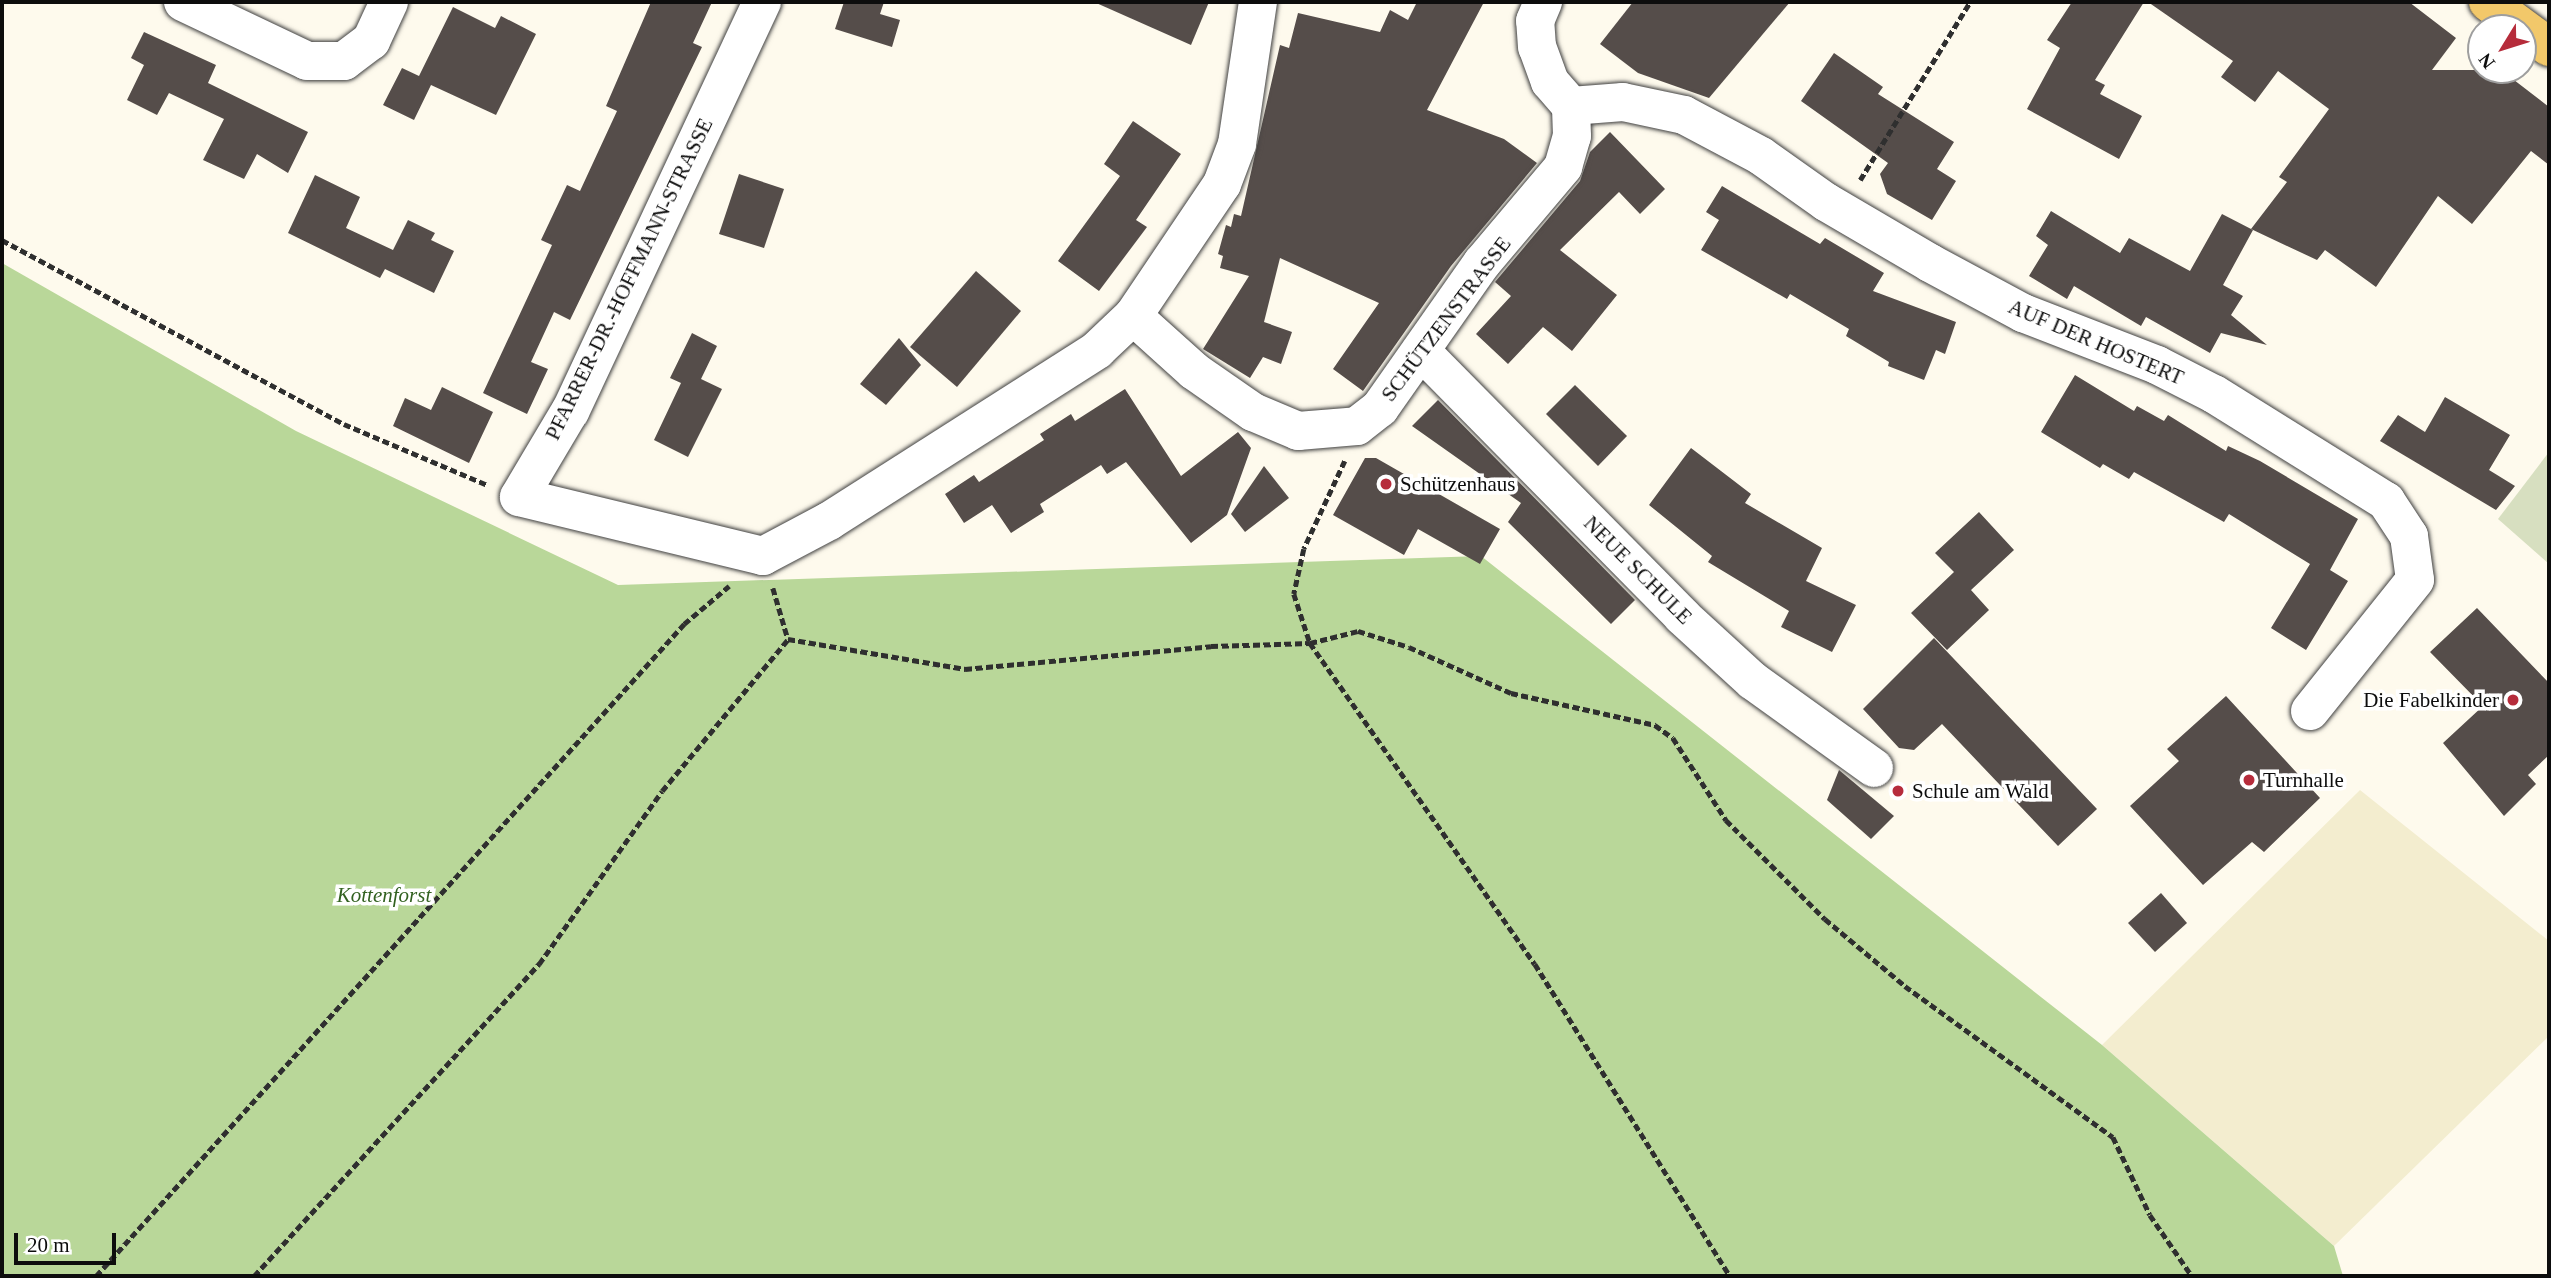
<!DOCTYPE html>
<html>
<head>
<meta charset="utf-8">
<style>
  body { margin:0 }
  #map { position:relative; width:2551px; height:1278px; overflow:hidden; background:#fefaed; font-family:"Times New Roman",serif }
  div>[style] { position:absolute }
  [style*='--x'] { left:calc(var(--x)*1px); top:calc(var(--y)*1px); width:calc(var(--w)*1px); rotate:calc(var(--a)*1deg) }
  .farmland>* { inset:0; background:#f3edcf }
  .forest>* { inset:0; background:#b9d799 }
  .cemetery>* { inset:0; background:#d7dfc0 }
  .building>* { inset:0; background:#554d4a }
  .path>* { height:4.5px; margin-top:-2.25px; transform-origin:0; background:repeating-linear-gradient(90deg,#2f2f2f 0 7px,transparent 0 10.5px) }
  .roads { filter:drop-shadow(0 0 2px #404040) drop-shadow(0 0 2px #404040) }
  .minor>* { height:38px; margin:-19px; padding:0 19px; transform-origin:19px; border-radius:19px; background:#fff }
  .major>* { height:38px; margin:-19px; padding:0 19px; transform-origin:19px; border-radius:19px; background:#f2c86a }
  .dots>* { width:19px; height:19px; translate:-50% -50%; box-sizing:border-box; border:4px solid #fff; border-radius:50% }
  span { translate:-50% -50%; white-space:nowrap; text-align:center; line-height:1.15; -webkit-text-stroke:7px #fff; paint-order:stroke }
  .street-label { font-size:21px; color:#0d0d0d }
  .poi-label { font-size:21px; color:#0d0d0d }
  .left { translate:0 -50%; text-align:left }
  .right { translate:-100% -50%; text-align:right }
  .park-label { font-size:21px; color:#326120; font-style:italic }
  .frame { position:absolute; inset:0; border:4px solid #0d0d0d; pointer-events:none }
  .north { position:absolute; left:2467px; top:14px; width:70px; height:70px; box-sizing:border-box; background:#fff; border:2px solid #9e9e9e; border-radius:50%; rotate:232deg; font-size:19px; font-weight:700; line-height:28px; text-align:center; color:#0d0d0d }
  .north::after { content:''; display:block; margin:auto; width:24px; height:32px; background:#b62c3b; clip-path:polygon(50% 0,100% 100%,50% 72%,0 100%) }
  .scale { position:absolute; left:14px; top:1233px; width:102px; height:32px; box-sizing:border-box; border:4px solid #0d0d0d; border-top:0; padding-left:9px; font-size:21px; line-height:24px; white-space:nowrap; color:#0d0d0d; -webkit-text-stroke:5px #fff; paint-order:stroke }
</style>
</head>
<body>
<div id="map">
  <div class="farmland">
    <i style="clip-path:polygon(2360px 790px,2549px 941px,2549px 1036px,2334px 1246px,2102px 1045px)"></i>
  </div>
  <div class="forest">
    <i style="clip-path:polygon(2px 263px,296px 431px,618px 585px,1481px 556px,2102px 1045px,2334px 1246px,2343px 1276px,2px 1276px)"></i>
  </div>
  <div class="cemetery">
    <i style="clip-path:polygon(2549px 452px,2549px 564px,2498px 519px)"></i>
  </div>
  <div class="building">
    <i style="clip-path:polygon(651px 2px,712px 2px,693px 43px,702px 47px,570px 320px,554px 312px,531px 362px,548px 369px,527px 414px,483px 393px,552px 245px,541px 240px,567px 185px,580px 191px,617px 111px,606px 106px)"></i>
    <i style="clip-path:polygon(844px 2px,884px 2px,880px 14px,900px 20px,892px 47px,835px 29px)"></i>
    <i style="clip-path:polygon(1094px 2px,1209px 2px,1191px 45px)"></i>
    <i style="clip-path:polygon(1417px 2px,1484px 2px,1427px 110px,1504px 139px,1537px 163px,1451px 266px,1363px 391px,1333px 369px,1379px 303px,1280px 258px,1264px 322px,1292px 332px,1281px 364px,1263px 357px,1250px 378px,1203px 349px,1249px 276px,1220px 268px,1223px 256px,1218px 254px,1226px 225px,1231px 227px,1234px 214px,1241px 216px,1280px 45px,1289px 48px,1298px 13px,1380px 32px,1390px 10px,1408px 20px)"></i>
    <i style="clip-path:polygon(1633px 2px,1790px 2px,1709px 98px,1638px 73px,1600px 44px)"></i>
    <i style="clip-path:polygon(2072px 2px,2144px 2px,2095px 80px,2105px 85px,2100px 94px,2142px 116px,2119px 159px,2027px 109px,2060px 48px,2047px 40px)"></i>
    <i style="clip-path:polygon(2148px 2px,2409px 2px,2456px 38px,2432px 70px,2501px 70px,2549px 107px,2549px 165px,2531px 151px,2472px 224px,2438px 196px,2376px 287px,2325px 250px,2317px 260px,2251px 229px,2287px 182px,2279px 177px,2329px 109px,2278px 71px,2255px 102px,2221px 77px,2233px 61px)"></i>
    <i style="clip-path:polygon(453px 7px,495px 28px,501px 16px,536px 34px,496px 115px,431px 85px,414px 120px,383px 105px,402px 68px,419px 76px)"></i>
    <i style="clip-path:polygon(144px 32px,216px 65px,208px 83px,308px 132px,288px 173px,257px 154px,244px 179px,203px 160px,224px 119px,169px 93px,157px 115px,127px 100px,144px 65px,131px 58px)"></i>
    <i style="clip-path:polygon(1834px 53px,1883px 87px,1878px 94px,1954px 142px,1937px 169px,1956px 181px,1932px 220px,1887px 194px,1880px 174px,1888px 163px,1801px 101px)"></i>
    <i style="clip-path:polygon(1133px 121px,1181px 154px,1136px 220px,1147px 227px,1099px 291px,1058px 261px,1120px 176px,1104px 164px)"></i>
    <i style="clip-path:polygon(1610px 132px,1665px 189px,1640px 214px,1619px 192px,1560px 250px,1617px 295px,1572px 351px,1543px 327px,1508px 364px,1476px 334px,1511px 296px,1495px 282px,1580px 181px,1590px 152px)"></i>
    <i style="clip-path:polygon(739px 174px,784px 189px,764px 248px,719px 234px)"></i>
    <i style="clip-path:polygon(315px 175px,360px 197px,346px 228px,393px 250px,408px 220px,435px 233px,431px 240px,454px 251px,434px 293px,385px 269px,380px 278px,288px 233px)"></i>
    <i style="clip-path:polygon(1722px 186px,1820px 244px,1825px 238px,1884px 273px,1873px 291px,1956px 322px,1945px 354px,1936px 350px,1924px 380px,1888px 366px,1889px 362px,1846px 336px,1849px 329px,1790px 294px,1787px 299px,1701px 250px,1719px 220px,1706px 212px)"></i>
    <i style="clip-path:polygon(2051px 211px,2120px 253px,2129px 238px,2190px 271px,2222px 214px,2253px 230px,2223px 285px,2243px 296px,2231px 315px,2267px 345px,2221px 333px,2210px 353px,2146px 317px,2141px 326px,2074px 286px,2067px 299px,2029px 276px,2048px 245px,2036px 236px)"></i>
    <i style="clip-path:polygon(976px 271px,1021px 311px,957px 387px,910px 347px)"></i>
    <i style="clip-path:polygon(692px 333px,717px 346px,701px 379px,722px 389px,688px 457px,654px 440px,681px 383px,670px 378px)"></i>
    <i style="clip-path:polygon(899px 338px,921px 365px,886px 405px,860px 384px)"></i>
    <i style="clip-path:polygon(2075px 375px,2134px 411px,2137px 406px,2164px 421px,2168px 415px,2226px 451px,2228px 446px,2260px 461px,2358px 519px,2330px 570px,2348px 581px,2306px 650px,2271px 628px,2310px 564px,2229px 514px,2224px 522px,2134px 472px,2129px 479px,2103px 464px,2100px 468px,2041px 432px)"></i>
    <i style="clip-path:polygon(1575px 385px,1627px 436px,1598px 466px,1546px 414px)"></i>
    <i style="clip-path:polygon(442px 387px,493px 412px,469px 463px,393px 426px,405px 398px,431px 410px)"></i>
    <i style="clip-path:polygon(1125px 389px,1181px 476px,1238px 432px,1251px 448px,1227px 515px,1191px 543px,1126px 462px,1107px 474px,1101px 465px,1040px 504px,1044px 512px,1011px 533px,992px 505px,964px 523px,945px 494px,974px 475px,979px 482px,1044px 440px,1040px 434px,1071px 414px,1075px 421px)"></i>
    <i style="clip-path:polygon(2445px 397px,2510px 435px,2489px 470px,2515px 486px,2496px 510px,2380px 441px,2398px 415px,2425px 432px)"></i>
    <i style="clip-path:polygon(1438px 400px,1635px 600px,1611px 624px,1508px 522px,1521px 503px,1412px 426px)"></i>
    <i style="clip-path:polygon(1691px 448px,1751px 494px,1745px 503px,1822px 548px,1806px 581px,1856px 605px,1832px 652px,1781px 627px,1789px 611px,1708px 562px,1712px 556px,1649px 505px)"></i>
    <i style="clip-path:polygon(1365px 458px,1376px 458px,1500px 529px,1480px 564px,1418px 529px,1404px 555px,1333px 515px)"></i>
    <i style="clip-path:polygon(1264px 466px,1289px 498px,1245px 532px,1231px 514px)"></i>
    <i style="clip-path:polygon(1979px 512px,2014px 550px,1971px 590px,1962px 580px,1989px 610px,1947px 650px,1911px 613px,1954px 572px,1935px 553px)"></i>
    <i style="clip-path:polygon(2477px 608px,2549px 683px,2549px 755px,2528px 775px,2536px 784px,2504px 816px,2443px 743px,2483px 706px,2430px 652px)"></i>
    <i style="clip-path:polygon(1934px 638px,2097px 809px,2058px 846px,1942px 724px,1914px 750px,1899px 748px,1863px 709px)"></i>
    <i style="clip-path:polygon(2226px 696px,2320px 798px,2264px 852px,2252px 842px,2203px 885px,2130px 806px,2179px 761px,2167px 749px)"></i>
    <i style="clip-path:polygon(1839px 770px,1894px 816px,1871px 839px,1827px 800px)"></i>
    <i style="clip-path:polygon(2161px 893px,2187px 923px,2155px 952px,2128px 923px)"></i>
  </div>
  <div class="path">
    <i style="--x:1860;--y:180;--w:209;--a:-58.3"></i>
    <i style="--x:2;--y:240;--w:388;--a:28.3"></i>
    <i style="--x:344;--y:424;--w:156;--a:23"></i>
    <i style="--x:1345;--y:461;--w:97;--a:115"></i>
    <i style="--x:1304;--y:549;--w:46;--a:102.5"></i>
    <i style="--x:1294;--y:594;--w:52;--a:71.9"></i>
    <i style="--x:1310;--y:643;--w:392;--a:55"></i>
    <i style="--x:1535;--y:964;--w:368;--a:58"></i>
    <i style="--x:773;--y:588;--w:53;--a:73.6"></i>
    <i style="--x:788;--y:639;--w:180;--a:9.6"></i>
    <i style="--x:965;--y:669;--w:247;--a:-5.3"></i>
    <i style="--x:1211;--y:646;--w:99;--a:-1.7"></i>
    <i style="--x:1310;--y:643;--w:49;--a:-14"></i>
    <i style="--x:1358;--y:631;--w:53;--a:17.4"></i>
    <i style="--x:1409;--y:647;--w:112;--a:24.3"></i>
    <i style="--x:1511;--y:693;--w:148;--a:12.5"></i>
    <i style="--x:1655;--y:725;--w:22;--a:36"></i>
    <i style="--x:1673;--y:738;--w:98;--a:57.1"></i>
    <i style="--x:1726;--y:820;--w:140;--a:45"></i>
    <i style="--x:1825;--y:919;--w:104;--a:39.9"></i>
    <i style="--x:1905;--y:986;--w:257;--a:36"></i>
    <i style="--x:2113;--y:1137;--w:86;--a:64.6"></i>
    <i style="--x:2150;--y:1215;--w:74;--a:55.5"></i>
    <i style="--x:96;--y:1276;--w:878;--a:-47.95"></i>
    <i style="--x:684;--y:624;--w:59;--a:-40.2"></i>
    <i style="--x:254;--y:1276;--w:423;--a:-47.6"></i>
    <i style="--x:539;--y:964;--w:212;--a:-54.6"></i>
    <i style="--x:662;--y:791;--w:197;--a:-50.3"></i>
  </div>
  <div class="roads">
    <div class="minor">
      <i style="--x:183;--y:2;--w:137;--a:25.4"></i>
      <i style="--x:307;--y:61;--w:37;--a:0"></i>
      <i style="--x:344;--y:61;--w:34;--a:-37"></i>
      <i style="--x:371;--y:41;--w:43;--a:-65.2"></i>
      <i style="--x:762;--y:2;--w:452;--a:115.1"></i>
      <i style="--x:570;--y:411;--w:100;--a:120.7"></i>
      <i style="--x:519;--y:497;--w:251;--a:13.6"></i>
      <i style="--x:763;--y:556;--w:75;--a:-27.9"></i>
      <i style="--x:829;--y:521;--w:318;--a:-32.5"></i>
      <i style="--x:1097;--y:350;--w:50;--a:-43.4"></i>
      <i style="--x:1133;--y:316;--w:159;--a:-56"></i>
      <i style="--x:1222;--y:184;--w:43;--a:-69.4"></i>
      <i style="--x:1237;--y:144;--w:144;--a:-81.6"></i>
      <i style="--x:1571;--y:106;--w:52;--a:-4.4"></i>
      <i style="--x:1623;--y:102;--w:62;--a:12"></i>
      <i style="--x:1684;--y:115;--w:87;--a:28"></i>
      <i style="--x:1761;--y:156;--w:80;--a:35.3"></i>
      <i style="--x:1826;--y:202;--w:121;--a:30.4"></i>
      <i style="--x:1930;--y:263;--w:106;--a:28.3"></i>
      <i style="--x:2023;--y:313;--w:144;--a:21.2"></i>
      <i style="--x:2157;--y:365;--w:64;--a:27"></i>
      <i style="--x:2214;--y:394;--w:203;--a:31.9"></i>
      <i style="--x:2386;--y:501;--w:42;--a:56.7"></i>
      <i style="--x:2409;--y:536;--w:44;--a:82.2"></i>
      <i style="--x:2415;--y:580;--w:168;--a:128.7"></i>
      <i style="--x:1133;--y:316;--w:82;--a:42"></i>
      <i style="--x:1194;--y:371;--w:72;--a:34.8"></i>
      <i style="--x:1253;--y:412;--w:49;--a:22.9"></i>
      <i style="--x:1298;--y:431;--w:59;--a:-4.8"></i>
      <i style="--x:1357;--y:426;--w:29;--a:-38"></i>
      <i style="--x:1380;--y:408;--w:177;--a:-54.9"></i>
      <i style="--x:1482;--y:263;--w:126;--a:-49.8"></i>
      <i style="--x:1563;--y:167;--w:32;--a:-74"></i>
      <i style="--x:1572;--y:136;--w:30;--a:-92"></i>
      <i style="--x:1571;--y:106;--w:32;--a:-131"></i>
      <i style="--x:1550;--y:82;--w:37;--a:-110"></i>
      <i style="--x:1537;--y:47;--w:26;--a:-94"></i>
      <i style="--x:1535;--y:21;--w:21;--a:-67"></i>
      <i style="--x:1421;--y:351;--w:372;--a:45.4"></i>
      <i style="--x:1682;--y:616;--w:96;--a:42.5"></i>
      <i style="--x:1753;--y:681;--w:149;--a:35.7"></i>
    </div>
    <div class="major">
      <i style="--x:2488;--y:2;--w:76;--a:36.4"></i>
    </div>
  </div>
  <div class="dots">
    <i style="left:1386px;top:484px;background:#b62c3b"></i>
    <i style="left:2513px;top:700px;background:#b62c3b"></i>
    <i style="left:2249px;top:780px;background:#b62c3b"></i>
    <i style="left:1898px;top:791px;background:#b62c3b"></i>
  </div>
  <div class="street-label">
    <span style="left:629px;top:279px;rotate:-64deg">PFARRER-DR.-HOFFMANN-STRASSE</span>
    <span style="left:1446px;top:319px;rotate:-53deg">SCHÜTZENSTRASSE</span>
    <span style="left:2096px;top:342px;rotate:23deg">AUF DER HOSTERT</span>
    <span style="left:1638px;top:570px;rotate:45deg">NEUE SCHULE</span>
  </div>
  <div class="poi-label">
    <span class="left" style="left:1400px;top:484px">Schützenhaus</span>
    <span class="right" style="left:2499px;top:700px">Die Fabelkinder</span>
    <span class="left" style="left:2263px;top:780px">Turnhalle</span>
    <span class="left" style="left:1912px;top:791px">Schule am Wald</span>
  </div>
  <div class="park-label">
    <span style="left:384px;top:895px">Kottenforst</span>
  </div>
  <div class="frame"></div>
  <div class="north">N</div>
  <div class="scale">20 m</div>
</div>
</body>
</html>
